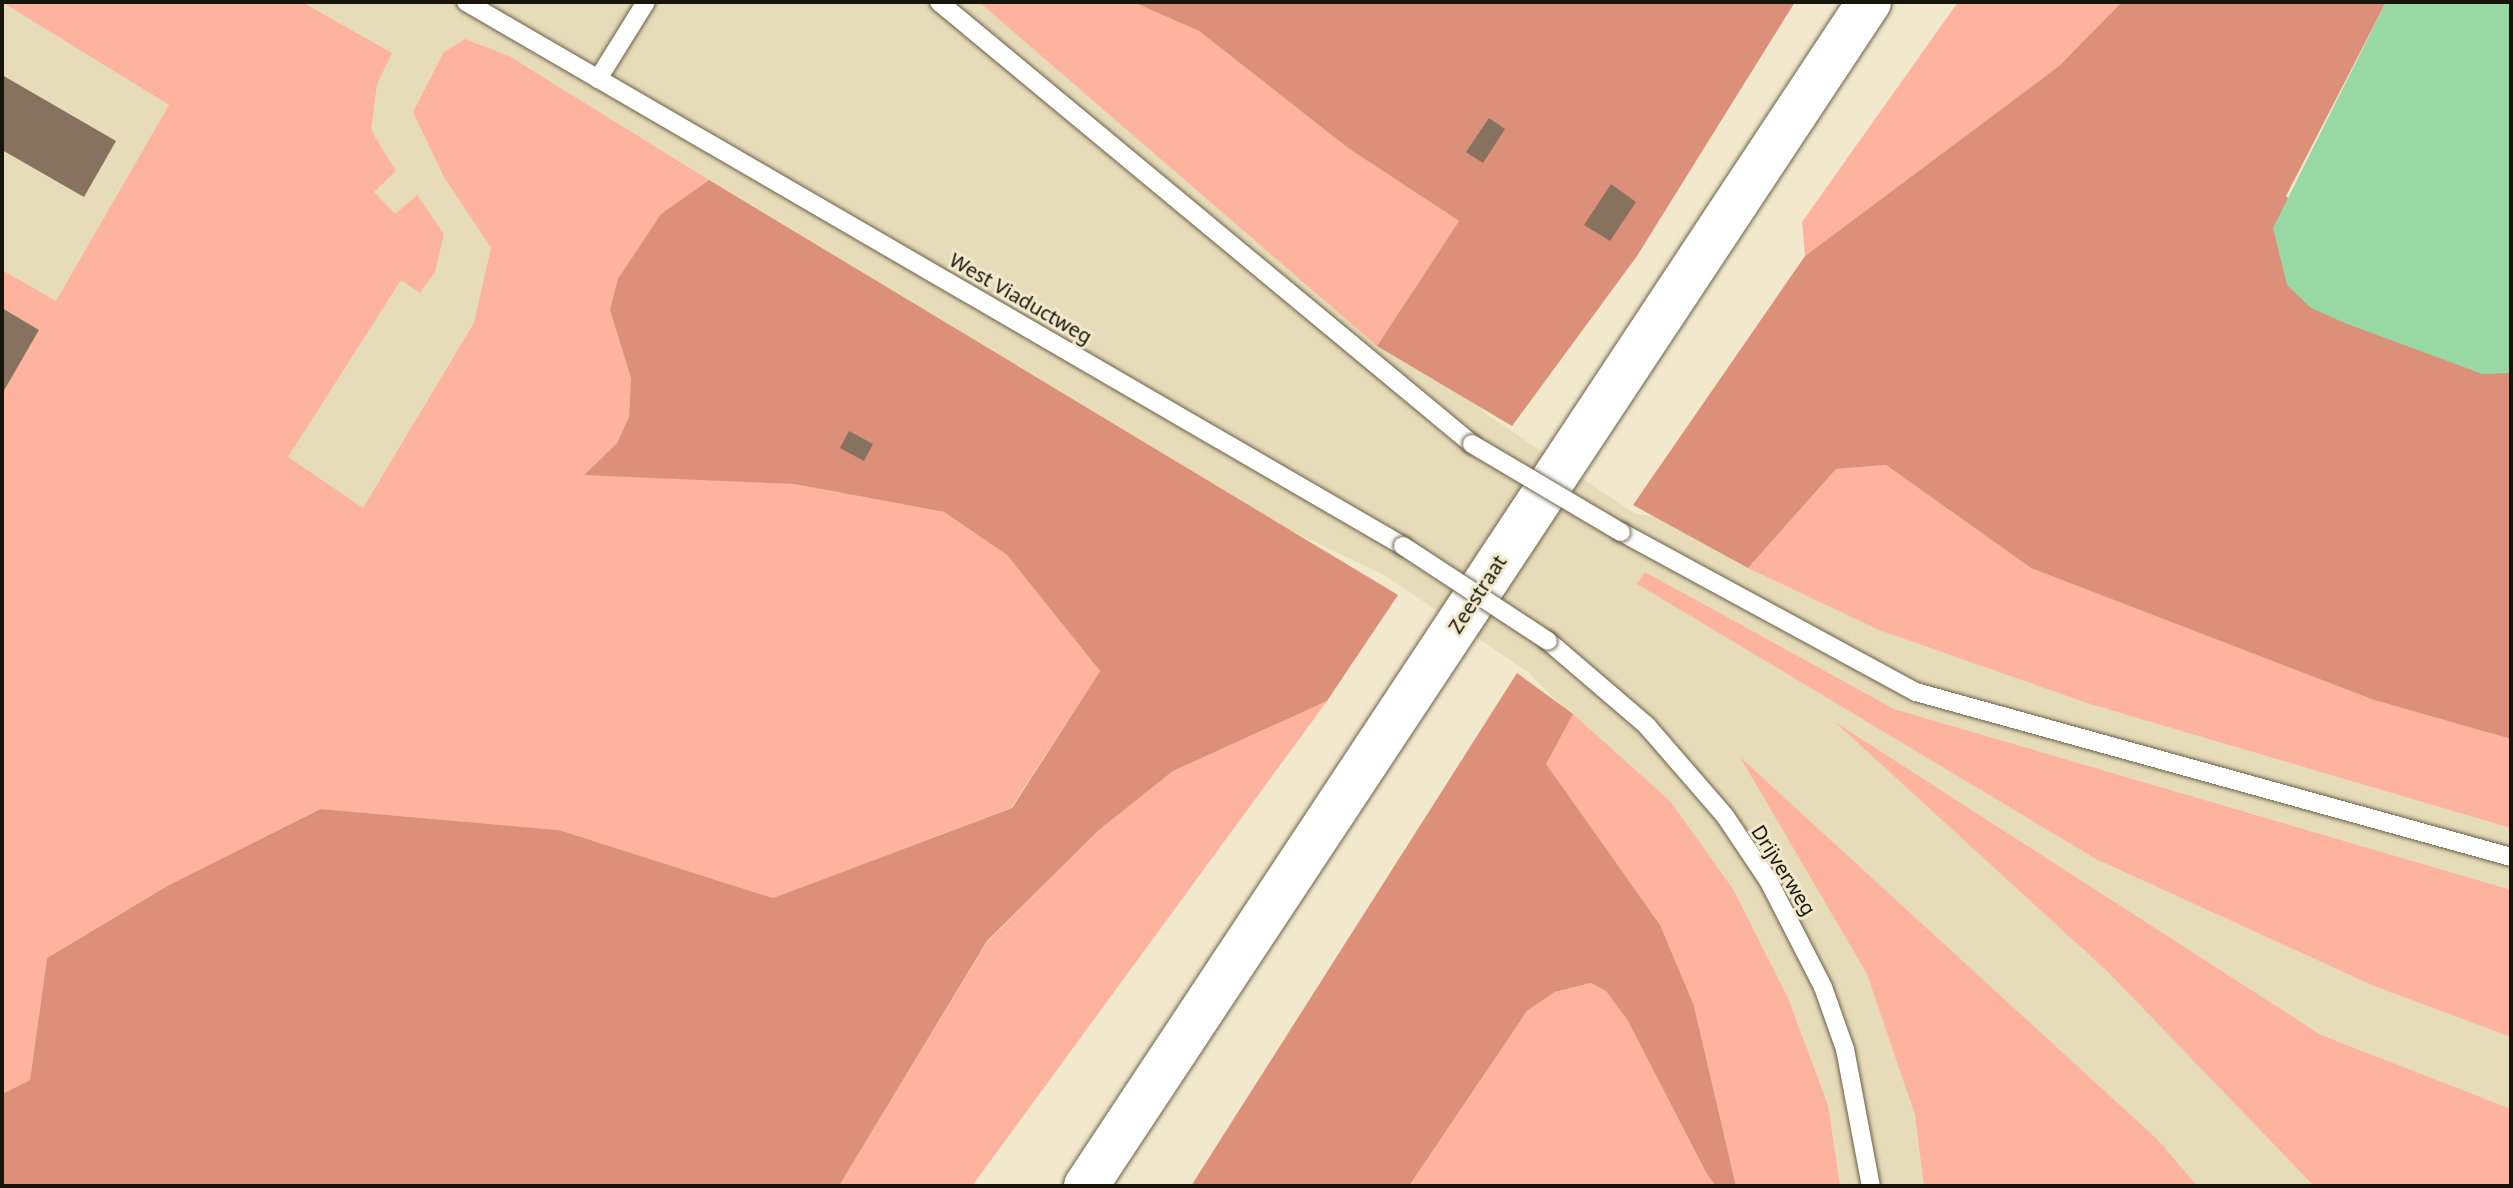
<!DOCTYPE html>
<html>
<head>
<meta charset="utf-8">
<style>
  body { margin:0 }
  #map { position:relative; width:2513px; height:1188px; overflow:hidden; background:#f2e9cd; font-family:"Noto Sans",sans-serif }
  div>[style] { position:absolute }
  [style*='--x'] { left:calc(var(--x)*1px); top:calc(var(--y)*1px); width:calc(var(--w)*1px); rotate:calc(var(--a)*1deg) }
  .built>* { inset:0; background:#e7dcb9 }
  .green>* { inset:0; background:#fdb39e }
  .forest>* { inset:0; background:#dc8f79 }
  .water>* { inset:0; background:#98d8a3 }
  .building>* { inset:0; background:#86725f }
  .roads { filter:drop-shadow(0 0 2px #696149) drop-shadow(0 0 2px #696149) }
  .lane>* { height:18px; margin:-9px; padding:0 9px; transform-origin:9px; border-radius:9px; background:#fff }
  .secondary>* { height:44px; margin:-22px; padding:0 22px; transform-origin:22px; border-radius:22px; background:#fff }
  .bridges { filter:drop-shadow(0 0 2px #696149) drop-shadow(0 0 2px #696149) }
  .lane-bridge>* { height:18px; margin:-9px; padding:0 9px; transform-origin:9px; border-radius:9px; background:#fff }
  span { translate:-50% -50%; white-space:nowrap; text-align:center; line-height:1.15; -webkit-text-stroke:6px #f2e9cd; paint-order:stroke }
  .street-label { font-size:20px; color:#17140a }
  .frame { position:absolute; inset:0; border:4px solid #17140a; pointer-events:none }
</style>
</head>
<body>
<div id="map">
  <div class="built">
    <i style="clip-path:polygon(2px 2px,1015px 2px,1489px 416px,1634px 513px,1691px 523px,2511px 767px,2511px 1186px,1811px 1186px,1646px 792px,1528px 672px,1384px 575px,1160px 468px,594px 419px,2px 823px)"></i>
  </div>
  <div class="green">
    <i style="clip-path:polygon(2px 2px,302px 2px,392px 53px,377px 84px,371px 130px,396px 171px,374px 192px,395px 214px,417px 195px,444px 234px,435px 272px,420px 293px,401px 280px,288px 457px,363px 508px,474px 323px,491px 248px,444px 177px,413px 112px,444px 52px,465px 39px,509px 56px,709px 180px,661px 214px,610px 310px,631px 378px,629px 417px,617px 443px,585px 474px,794px 484px,944px 512px,1007px 555px,1100px 671px,1011px 808px,773px 898px,559px 830px,319px 809px,169px 885px,47px 958px,30px 1080px,2px 1094px,2px 394px,39px 330px,2px 308px,2px 270px,56px 301px,169px 105px)"></i>
    <i style="clip-path:polygon(979px 2px,1133px 2px,1199px 31px,1348px 148px,1459px 221px,1377px 346px)"></i>
    <i style="clip-path:polygon(1958px 2px,2122px 2px,2059px 66px,1805px 256px,1802px 222px)"></i>
    <i style="clip-path:polygon(1886px 465px,2031px 568px,2374px 700px,2511px 739px,2511px 828px,2090px 704px,1879px 630px,1748px 568px,1836px 469px)"></i>
    <i style="clip-path:polygon(1645px 572px,1894px 709px,2511px 890px,2511px 1037px,2374px 986px,2096px 859px,1637px 584px)"></i>
    <i style="clip-path:polygon(1327px 701px,972px 1186px,839px 1186px,987px 942px,1099px 830px,1173px 771px)"></i>
    <i style="clip-path:polygon(1573px 714px,1670px 801px,1733px 889px,1788px 998px,1828px 1105px,1840px 1186px,1736px 1186px,1694px 1006px,1545px 764px)"></i>
    <i style="clip-path:polygon(1835px 722px,2321px 1035px,2511px 1109px,2511px 1186px,2314px 1186px,2108px 972px)"></i>
    <i style="clip-path:polygon(1740px 757px,2158px 1140px,2197px 1186px,1924px 1186px,1915px 1115px,1867px 974px)"></i>
    <i style="clip-path:polygon(1591px 983px,1606px 991px,1628px 1021px,1716px 1186px,1409px 1186px,1527px 1011px,1555px 992px)"></i>
  </div>
  <div class="forest">
    <i style="clip-path:polygon(1133px 2px,1795px 2px,1637px 256px,1512px 426px,1377px 346px,1459px 221px,1348px 148px,1199px 31px)"></i>
    <i style="clip-path:polygon(2122px 2px,2386px 2px,2286px 196px,2427px 352px,2483px 374px,2511px 372px,2511px 739px,2374px 700px,2031px 568px,1886px 465px,1836px 469px,1748px 568px,1633px 505px,1805px 256px,2059px 66px)"></i>
    <i style="clip-path:polygon(709px 180px,1398px 595px,1327px 701px,1173px 771px,1099px 830px,987px 941px,839px 1186px,2px 1186px,2px 1094px,30px 1080px,47px 958px,169px 885px,320px 809px,559px 830px,773px 898px,1012px 808px,1100px 671px,1007px 555px,944px 512px,794px 484px,584px 475px,617px 443px,629px 417px,631px 378px,610px 310px,618px 279px,661px 214px)"></i>
    <i style="clip-path:polygon(1517px 673px,1573px 714px,1546px 764px,1660px 925px,1694px 1006px,1736px 1186px,1716px 1186px,1707px 1174px,1628px 1021px,1606px 991px,1591px 983px,1555px 992px,1527px 1011px,1409px 1186px,1191px 1186px)"></i>
  </div>
  <div class="water">
    <i style="clip-path:polygon(2386px 2px,2511px 2px,2509px 373px,2483px 374px,2347px 324px,2311px 308px,2287px 285px,2273px 228px)"></i>
  </div>
  <div class="building">
    <i style="clip-path:polygon(2px 75px,116px 141px,84px 197px,2px 150px)"></i>
    <i style="clip-path:polygon(1489px 118px,1505px 129px,1483px 163px,1466px 152px)"></i>
    <i style="clip-path:polygon(1611px 184px,1636px 202px,1610px 241px,1584px 225px)"></i>
    <i style="clip-path:polygon(2px 308px,39px 330px,2px 394px)"></i>
    <i style="clip-path:polygon(849px 431px,873px 444px,864px 461px,840px 448px)"></i>
  </div>
  <div class="roads">
    <div class="lane">
      <i style="--x:466;--y:2;--w:1083;--a:30.14"></i>
      <i style="--x:939;--y:2;--w:692;--a:39.67"></i>
      <i style="--x:598;--y:79;--w:91;--a:-58.1"></i>
      <i style="--x:1621;--y:532;--w:336;--a:28.5"></i>
      <i style="--x:1916;--y:692;--w:617;--a:15.5"></i>
      <i style="--x:1548;--y:641;--w:130;--a:40.6"></i>
      <i style="--x:1647;--y:726;--w:119;--a:49.1"></i>
      <i style="--x:1725;--y:816;--w:77;--a:56.1"></i>
      <i style="--x:1768;--y:880;--w:120;--a:62.8"></i>
      <i style="--x:1823;--y:987;--w:66;--a:70.5"></i>
      <i style="--x:1845;--y:1049;--w:139;--a:79.3"></i>
    </div>
    <div class="secondary">
      <i style="--x:1086;--y:1186;--w:1419;--a:-56.52"></i>
    </div>
  </div>
  <div class="bridges">
    <div class="lane-bridge">
      <i style="--x:1472;--y:444;--w:173;--a:30.6"></i>
      <i style="--x:1403;--y:546;--w:173;--a:33.2"></i>
    </div>
  </div>
  <div class="street-label">
    <span style="left:1021px;top:298px;rotate:30deg">West Viaductweg</span>
    <span style="left:1477px;top:594px;rotate:-57deg">Zeestraat</span>
    <span style="left:1784px;top:870px;rotate:58deg">Drijverweg</span>
  </div>
  <div class="frame"></div>
</div>
</body>
</html>
